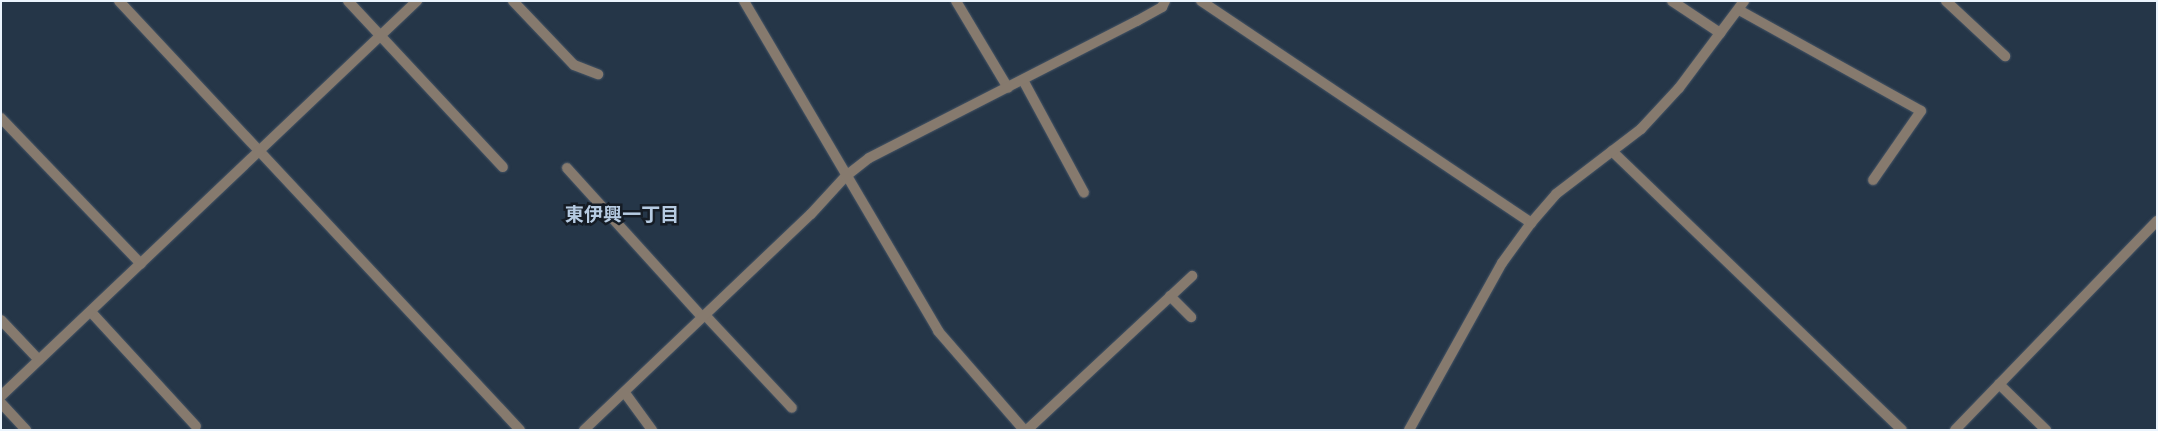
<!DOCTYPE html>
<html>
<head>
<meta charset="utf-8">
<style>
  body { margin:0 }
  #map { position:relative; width:2158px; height:431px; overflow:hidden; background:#253648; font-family:"Source Serif 4","Noto Sans JP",serif }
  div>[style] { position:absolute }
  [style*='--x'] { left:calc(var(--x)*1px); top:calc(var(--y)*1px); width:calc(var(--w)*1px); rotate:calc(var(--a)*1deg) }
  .roads { filter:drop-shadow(0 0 1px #455465) drop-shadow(0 0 1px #455465) }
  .service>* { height:10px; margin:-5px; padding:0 5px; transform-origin:5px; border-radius:5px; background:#867a6e }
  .minor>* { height:10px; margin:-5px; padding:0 5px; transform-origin:5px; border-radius:5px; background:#867a6e }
  .tertiary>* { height:10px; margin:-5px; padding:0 5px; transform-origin:5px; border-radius:5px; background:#867a6e }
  span { translate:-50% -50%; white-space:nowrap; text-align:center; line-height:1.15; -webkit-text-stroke:5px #151c25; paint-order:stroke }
  .neighbourhood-label { font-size:19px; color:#b6cbe2; font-weight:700 }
  .frame { position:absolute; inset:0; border:2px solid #ebf4fd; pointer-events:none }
</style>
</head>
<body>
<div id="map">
  <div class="roads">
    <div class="service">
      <i style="--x:348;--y:1;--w:227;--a:47"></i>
      <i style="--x:513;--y:1;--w:88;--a:46.4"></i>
      <i style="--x:574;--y:65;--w:26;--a:21"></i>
      <i style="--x:956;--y:1;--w:101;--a:59.1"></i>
      <i style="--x:1672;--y:1;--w:58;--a:33.7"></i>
      <i style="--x:1946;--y:1;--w:81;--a:43"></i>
      <i style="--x:1739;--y:10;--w:208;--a:29"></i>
      <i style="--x:1921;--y:111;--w:84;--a:124.8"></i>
      <i style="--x:1023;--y:80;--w:128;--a:61.6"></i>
      <i style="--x:1;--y:118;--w:202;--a:46.2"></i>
      <i style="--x:567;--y:168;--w:201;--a:47.8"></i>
      <i style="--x:91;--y:312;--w:155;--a:47.4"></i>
      <i style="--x:705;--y:315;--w:127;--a:46.9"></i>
      <i style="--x:1;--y:320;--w:55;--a:46.5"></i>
      <i style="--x:1999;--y:384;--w:66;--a:44.4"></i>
      <i style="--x:625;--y:393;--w:46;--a:53.9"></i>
      <i style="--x:1;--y:403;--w:37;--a:47"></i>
    </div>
    <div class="minor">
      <i style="--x:119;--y:1;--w:587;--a:46.93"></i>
      <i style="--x:1201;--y:1;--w:398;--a:33.9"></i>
      <i style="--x:1612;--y:151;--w:402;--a:43.9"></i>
      <i style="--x:1170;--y:296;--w:30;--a:45"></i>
      <i style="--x:1;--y:396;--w:574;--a:-43.52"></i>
      <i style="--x:584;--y:430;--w:313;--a:-43.6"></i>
      <i style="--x:811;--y:214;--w:52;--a:-47.4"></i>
      <i style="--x:846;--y:176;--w:29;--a:-38"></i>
      <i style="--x:869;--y:158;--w:301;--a:-27.1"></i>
      <i style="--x:1137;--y:21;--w:29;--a:-29"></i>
      <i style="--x:1162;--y:7;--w:7;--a:-63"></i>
      <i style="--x:1027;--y:430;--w:226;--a:-43"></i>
      <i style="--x:1955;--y:430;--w:291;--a:-46"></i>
    </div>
    <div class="tertiary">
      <i style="--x:744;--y:1;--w:383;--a:59.5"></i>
      <i style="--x:938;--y:331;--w:131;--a:49"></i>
      <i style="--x:1409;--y:430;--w:191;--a:-60.9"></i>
      <i style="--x:1502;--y:263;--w:49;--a:-54.1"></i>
      <i style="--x:1531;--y:223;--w:38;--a:-49"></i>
      <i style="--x:1556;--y:194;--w:107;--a:-37.4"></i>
      <i style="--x:1641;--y:129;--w:56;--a:-47.2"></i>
      <i style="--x:1679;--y:88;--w:109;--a:-53.2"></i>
    </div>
  </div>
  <div class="neighbourhood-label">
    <span style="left:622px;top:215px">東伊興一丁目</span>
  </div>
  <div class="frame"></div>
</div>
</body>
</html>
